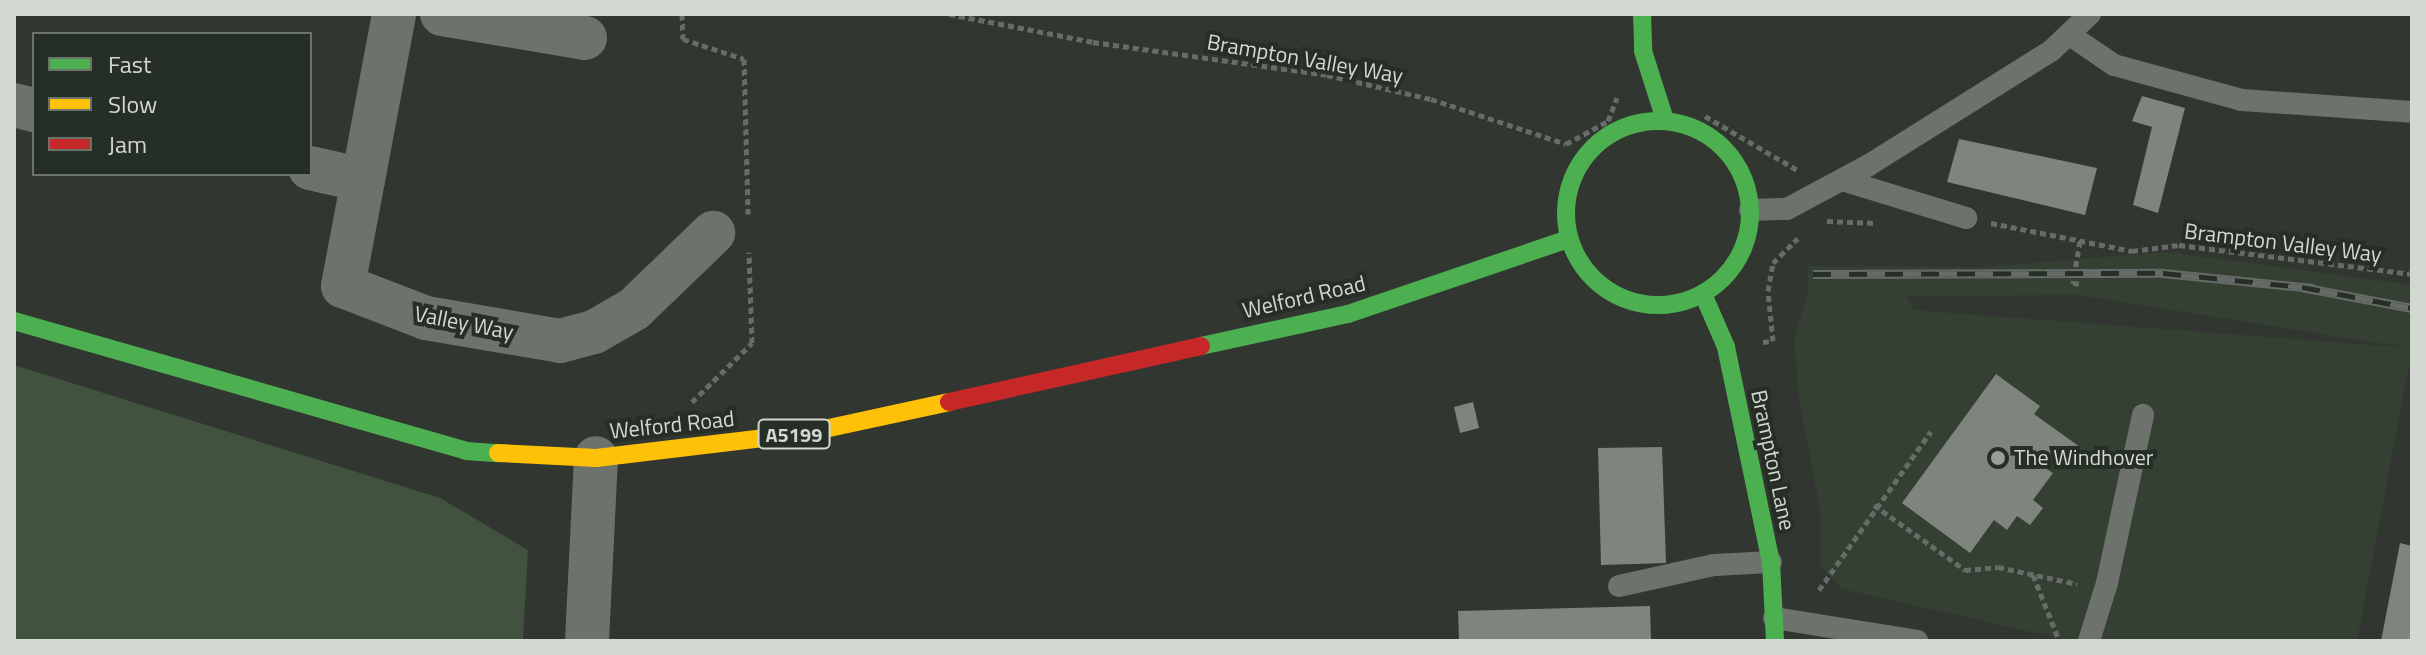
<!DOCTYPE html>
<html>
<head>
<meta charset="utf-8">
<style>
  body { margin:0 }
  #map { position:relative; width:2426px; height:655px; overflow:hidden; background:#313631; font-family:"Titillium Web",sans-serif }
  div>[style] { position:absolute }
  [style*='--x'] { left:calc(var(--x)*1px); top:calc(var(--y)*1px); width:calc(var(--w)*1px); rotate:calc(var(--a)*1deg) }
  .built>* { inset:0; background:#334032 }
  .green>* { inset:0; background:#41533f }
  .building>* { inset:0; background:#7f847f }
  .path>* { height:5px; margin-top:-2.5px; transform-origin:0; background:repeating-linear-gradient(90deg,#686c68 0 6px,transparent 0 10px) }
  .lane>* { height:22px; margin:-11px; padding:0 11px; transform-origin:11px; border-radius:11px; background:#6d726d }
  .street>* { height:44px; margin:-22px; padding:0 22px; transform-origin:22px; border-radius:22px; background:#6d726d }
  .fast>* { height:18px; margin:-9px; padding:0 9px; transform-origin:9px; border-radius:9px; background:#4caf50 }
  .fast>.ring { margin:-9px; padding:0; box-sizing:content-box; background:none; border:18px solid #4caf50; border-radius:50% }
  .slow>* { height:18px; margin:-9px; padding:0 9px; transform-origin:9px; border-radius:9px; background:#ffc107 }
  .jam>* { height:18px; margin:-9px; padding:0 9px; transform-origin:9px; border-radius:9px; background:#c62828 }
  .rail>* { height:9px; margin-top:-4.5px; transform-origin:0; background:repeating-linear-gradient(90deg,#262f25 0 18px,#676b67 0 36px); box-sizing:border-box; border-block:2px solid #676b67 }
  .dots>* { width:22px; height:22px; translate:-50% -50%; box-sizing:border-box; border:4px solid #262f25; border-radius:50% }
  span { translate:-50% -50%; white-space:nowrap; text-align:center; line-height:1.15; -webkit-text-stroke:8px #262f25; paint-order:stroke }
  .shield-label span { padding:2px 6px; background:#262f25; border:2px solid; border-radius:6px; -webkit-text-stroke-width:0 }
  .shield-label { font-size:20px; color:#d3d8d2; font-weight:700 }
  .street-label { font-size:22px; color:#d3d8d2 }
  .poi-label { font-size:22px; color:#d3d8d2 }
  .left { translate:0 -50%; text-align:left }
  .frame { position:absolute; inset:0; border:16px solid #d3d8d2; pointer-events:none }
  .legend { position:absolute; left:32px; top:32px; width:280px; height:144px; box-sizing:border-box; background:#262f25; border:2px solid #6b736a; margin:0; padding:10px 14px; list-style:none; font-size:24px; color:#d3d8d2 }
  .legend li { display:flex; align-items:center; gap:16px; height:40px }
  .legend b { width:40px; border:2px solid #6b736a }
</style>
</head>
<body>
<div id="map">
  <div class="built">
    <i style="clip-path:polygon(evenodd,2167px 252px,2412px 285px,2412px 349px,2357px 641px,2072px 641px,1842px 589px,1820px 565px,1820px 510px,1799px 399px,1794px 338px,1808px 292px,1807px 266px,1984px 267px,2167px 252px,2078px 295px,2398px 346px,2398px 347px,1914px 310px,1907px 296px,2078px 295px)"></i>
  </div>
  <div class="green">
    <i style="clip-path:polygon(14px 365px,440px 498px,528px 550px,523px 641px,14px 641px)"></i>
  </div>
  <div class="building">
    <i style="clip-path:polygon(2142px 96px,2185px 108px,2158px 213px,2133px 205px,2152px 127px,2132px 121px)"></i>
    <i style="clip-path:polygon(1959px 139px,2097px 168px,2085px 215px,1947px 182px)"></i>
    <i style="clip-path:polygon(1996px 374px,2040px 406px,2034px 414px,2080px 447px,2071px 459px,2058px 450px,2045px 468px,2053px 473px,2033px 500px,2043px 508px,2030px 525px,2017px 516px,2007px 530px,1994px 520px,1970px 553px,1902px 503px)"></i>
    <i style="clip-path:polygon(1473px 402px,1479px 428px,1460px 433px,1454px 407px)"></i>
    <i style="clip-path:polygon(1662px 447px,1666px 563px,1601px 565px,1598px 448px)"></i>
    <i style="clip-path:polygon(2400px 543px,2412px 546px,2412px 641px,2381px 641px)"></i>
    <i style="clip-path:polygon(1650px 606px,1651px 641px,1459px 641px,1458px 611px)"></i>
  </div>
  <div class="path">
    <i style="--x:682;--y:14;--w:25;--a:88"></i>
    <i style="--x:683;--y:39;--w:64;--a:18.2"></i>
    <i style="--x:744;--y:59;--w:155;--a:88.5"></i>
    <i style="--x:949;--y:14;--w:147;--a:11"></i>
    <i style="--x:1093;--y:42;--w:236;--a:8"></i>
    <i style="--x:1327;--y:75;--w:107;--a:13"></i>
    <i style="--x:1431;--y:99;--w:142;--a:18.4"></i>
    <i style="--x:1566;--y:144;--w:48;--a:-28.7"></i>
    <i style="--x:1608;--y:121;--w:25;--a:-69"></i>
    <i style="--x:1705;--y:116;--w:109;--a:30.3"></i>
    <i style="--x:1827;--y:221;--w:50;--a:2.3"></i>
    <i style="--x:1991;--y:223;--w:144;--a:11.2"></i>
    <i style="--x:2132;--y:251;--w:47;--a:-7.3"></i>
    <i style="--x:2179;--y:245;--w:235;--a:7.1"></i>
    <i style="--x:2080;--y:241;--w:43;--a:99.5"></i>
    <i style="--x:2073;--y:283;--w:8;--a:7"></i>
    <i style="--x:1763;--y:342;--w:10;--a:-6"></i>
    <i style="--x:1773;--y:341;--w:50;--a:-95.7"></i>
    <i style="--x:1768;--y:291;--w:28;--a:-80"></i>
    <i style="--x:1773;--y:263;--w:35;--a:-45"></i>
    <i style="--x:692;--y:402;--w:84;--a:-44.5"></i>
    <i style="--x:752;--y:343;--w:91;--a:-91.9"></i>
    <i style="--x:1874;--y:505;--w:112;--a:35.5"></i>
    <i style="--x:1965;--y:570;--w:33;--a:-5"></i>
    <i style="--x:1998;--y:567;--w:81;--a:12.1"></i>
    <i style="--x:2033;--y:575;--w:70;--a:68.2"></i>
    <i style="--x:1819;--y:590;--w:194;--a:-54.8"></i>
  </div>
  <div class="lane">
    <i style="--x:2070;--y:35;--w:53;--a:34.3"></i>
    <i style="--x:2114;--y:65;--w:133;--a:15.3"></i>
    <i style="--x:2242;--y:100;--w:170;--a:4"></i>
    <i style="--x:1842;--y:180;--w:130;--a:17"></i>
    <i style="--x:1750;--y:210;--w:37;--a:-2"></i>
    <i style="--x:1787;--y:209;--w:93;--a:-28.2"></i>
    <i style="--x:1869;--y:165;--w:215;--a:-32.1"></i>
    <i style="--x:2051;--y:51;--w:54;--a:-43.5"></i>
    <i style="--x:1619;--y:586;--w:97;--a:-12.5"></i>
    <i style="--x:1714;--y:565;--w:57;--a:-3"></i>
    <i style="--x:1774;--y:618;--w:145;--a:9.1"></i>
    <i style="--x:2089;--y:641;--w:61;--a:-72.8"></i>
    <i style="--x:2107;--y:583;--w:172;--a:-77.9"></i>
  </div>
  <div class="street">
    <i style="--x:442;--y:14;--w:145;--a:9.5"></i>
    <i style="--x:14;--y:105;--w:21;--a:14"></i>
    <i style="--x:310;--y:168;--w:54;--a:12.8"></i>
    <i style="--x:363;--y:180;--w:108;--a:100.7"></i>
    <i style="--x:343;--y:286;--w:89;--a:21.1"></i>
    <i style="--x:426;--y:318;--w:136;--a:9.7"></i>
    <i style="--x:560;--y:341;--w:35;--a:-15"></i>
    <i style="--x:594;--y:332;--w:46;--a:-29.9"></i>
    <i style="--x:634;--y:309;--w:110;--a:-43.9"></i>
    <i style="--x:363;--y:180;--w:169;--a:-79.4"></i>
    <i style="--x:587;--y:641;--w:183;--a:-87.2"></i>
  </div>
  <div class="fast">
    <i style="--x:1642;--y:14;--w:37;--a:88"></i>
    <i style="--x:1643;--y:51;--w:72;--a:72.3"></i>
    <i class="ring" style="left:1566px;top:121px;width:166px;height:166px"></i>
    <i style="--x:1703;--y:294;--w:58;--a:66.5"></i>
    <i style="--x:1726;--y:347;--w:220;--a:78.2"></i>
    <i style="--x:1771;--y:562;--w:79;--a:87.1"></i>
    <i style="--x:14;--y:321;--w:470;--a:16"></i>
    <i style="--x:466;--y:451;--w:32;--a:4"></i>
    <i style="--x:1201;--y:346;--w:150;--a:-12.3"></i>
    <i style="--x:1348;--y:314;--w:232;--a:-18.8"></i>
  </div>
  <div class="slow">
    <i style="--x:498;--y:453;--w:98;--a:2.9"></i>
    <i style="--x:596;--y:458;--w:211;--a:-6.8"></i>
    <i style="--x:806;--y:433;--w:146;--a:-12.2"></i>
  </div>
  <div class="jam">
    <i style="--x:949;--y:402;--w:258;--a:-12.5"></i>
  </div>
  <div class="rail">
    <i style="--x:1813;--y:274;--w:350;--a:-0.2"></i>
    <i style="--x:2163;--y:273;--w:151;--a:5.7"></i>
    <i style="--x:2302;--y:287;--w:112;--a:10.8"></i>
  </div>
  <div class="dots">
    <i style="left:1998px;top:458px;background:#9a9f9a"></i>
  </div>
  <div class="shield-label">
    <span style="left:794px;top:434px">A5199</span>
  </div>
  <div class="street-label">
    <span style="left:1305px;top:59px;rotate:10deg">Brampton Valley Way</span>
    <span style="left:2283px;top:243px;rotate:7deg">Brampton Valley Way</span>
    <span style="left:1304px;top:297px;rotate:-13deg">Welford Road</span>
    <span style="left:464px;top:323px;rotate:11deg">Valley Way</span>
    <span style="left:672px;top:425px;rotate:-6deg">Welford Road</span>
    <span style="left:1773px;top:460px;rotate:78deg">Brampton Lane</span>
  </div>
  <div class="poi-label">
    <span class="left" style="left:2014px;top:458px">The Windhover</span>
  </div>
  <div class="frame"></div>
  <ul class="legend">
  <li><b style="height:10px;background:#4caf50"></b>Fast</li>
  <li><b style="height:10px;background:#ffc107"></b>Slow</li>
  <li><b style="height:10px;background:#c62828"></b>Jam</li>
  </ul>
</div>
</body>
</html>
